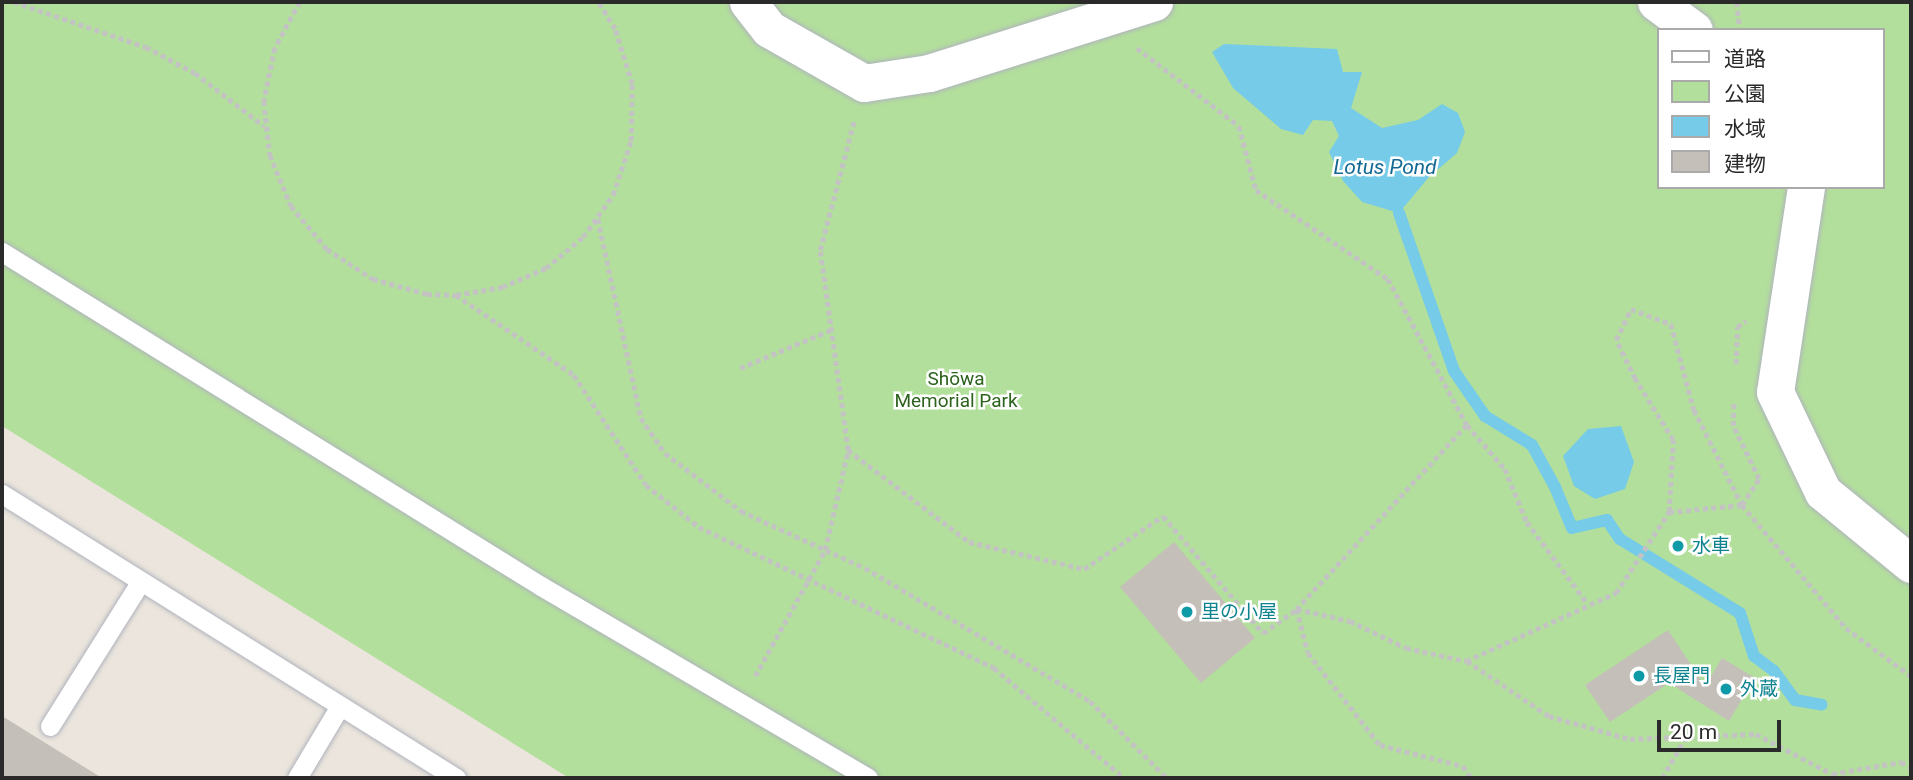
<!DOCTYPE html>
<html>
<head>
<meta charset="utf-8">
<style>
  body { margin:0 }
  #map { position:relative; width:1913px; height:780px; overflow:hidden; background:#ebe5dd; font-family:Roboto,"Noto Sans JP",sans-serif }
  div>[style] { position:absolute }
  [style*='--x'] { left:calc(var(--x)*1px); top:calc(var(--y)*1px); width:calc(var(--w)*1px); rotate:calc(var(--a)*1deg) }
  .green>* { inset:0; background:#b3df9c }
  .water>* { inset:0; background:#75cbe8 }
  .stream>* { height:12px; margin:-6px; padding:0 6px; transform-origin:6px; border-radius:6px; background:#75cbe8 }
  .building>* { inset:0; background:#c4bfb8 }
  .path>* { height:4.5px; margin-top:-2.25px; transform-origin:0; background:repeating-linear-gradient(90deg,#c3c3c3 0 5px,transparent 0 8.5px) }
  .roads { filter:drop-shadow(0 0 2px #b0b3bd) drop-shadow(0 0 2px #b0b3bd) }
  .lane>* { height:19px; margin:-9.5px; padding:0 9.5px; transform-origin:9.5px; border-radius:9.5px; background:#fff }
  .street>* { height:37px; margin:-18.5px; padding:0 18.5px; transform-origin:18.5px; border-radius:18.5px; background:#fff }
  .dots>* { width:19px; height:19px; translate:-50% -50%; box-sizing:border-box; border:4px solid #fff; border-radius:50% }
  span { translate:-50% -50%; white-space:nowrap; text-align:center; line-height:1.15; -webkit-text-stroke:5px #fff; paint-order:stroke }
  .park-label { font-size:19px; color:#2d631e }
  .culture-label { font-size:19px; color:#0d838f }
  .left { translate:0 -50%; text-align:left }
  .water-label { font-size:21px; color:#146994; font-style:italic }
  .frame { position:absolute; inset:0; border:4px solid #2a2a2a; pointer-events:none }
  .legend { position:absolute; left:1657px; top:28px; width:228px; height:161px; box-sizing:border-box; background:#fff; border:2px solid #aaa; margin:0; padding:9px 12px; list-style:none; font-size:21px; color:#2a2a2a }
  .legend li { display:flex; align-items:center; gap:14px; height:35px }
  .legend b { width:35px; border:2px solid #aaa }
  .scale { position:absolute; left:1657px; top:720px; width:124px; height:32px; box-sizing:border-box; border:4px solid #2a2a2a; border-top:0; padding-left:9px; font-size:21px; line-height:24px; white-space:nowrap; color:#2a2a2a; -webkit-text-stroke:5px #fff; paint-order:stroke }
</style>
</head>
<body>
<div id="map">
  <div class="green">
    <i style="clip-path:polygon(evenodd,2px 2px,1911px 2px,1911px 778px,569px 778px,2px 426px,2px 2px,1659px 30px,1883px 30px,1883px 187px,1659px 187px,1659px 30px)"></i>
  </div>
  <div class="water">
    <i style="clip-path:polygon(1224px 44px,1337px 49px,1343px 72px,1362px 72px,1351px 108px,1382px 128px,1418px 120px,1442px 104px,1458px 113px,1465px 132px,1457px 153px,1428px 178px,1399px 213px,1362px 202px,1343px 181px,1329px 152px,1339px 136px,1332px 121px,1313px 120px,1303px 135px,1281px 129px,1233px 88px,1212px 52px)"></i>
    <i style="clip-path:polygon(1621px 426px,1634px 462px,1625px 489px,1595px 499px,1574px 486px,1563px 456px,1588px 429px)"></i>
  </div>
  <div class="stream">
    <i style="--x:1399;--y:213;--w:167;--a:70.8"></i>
    <i style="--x:1454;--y:371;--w:55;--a:55.4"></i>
    <i style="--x:1485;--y:416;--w:55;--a:31.7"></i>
    <i style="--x:1532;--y:445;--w:48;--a:61.3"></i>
    <i style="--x:1555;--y:487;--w:44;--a:67.5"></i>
    <i style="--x:1572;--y:528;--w:36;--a:-13"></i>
    <i style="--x:1607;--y:520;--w:23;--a:56"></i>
    <i style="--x:1620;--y:539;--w:141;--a:31.7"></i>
    <i style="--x:1740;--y:613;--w:45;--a:72"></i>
    <i style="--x:1754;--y:656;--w:25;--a:37"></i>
    <i style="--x:1774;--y:671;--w:36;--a:54"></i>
    <i style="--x:1795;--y:700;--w:27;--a:10"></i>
  </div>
  <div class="building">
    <i style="clip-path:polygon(1174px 542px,1255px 638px,1201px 683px,1120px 587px)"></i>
    <i style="clip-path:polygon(1668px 630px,1705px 686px,1722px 658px,1755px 678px,1729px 721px,1669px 683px,1610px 722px,1585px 685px)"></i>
    <i style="clip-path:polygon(2px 716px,102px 778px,2px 778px)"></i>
  </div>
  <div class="path">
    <i style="--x:14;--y:2;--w:139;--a:18.8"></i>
    <i style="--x:146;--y:47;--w:55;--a:28"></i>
    <i style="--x:195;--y:73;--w:87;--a:37.5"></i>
    <i style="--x:300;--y:2;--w:52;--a:118.5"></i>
    <i style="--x:275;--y:48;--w:54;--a:101.7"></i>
    <i style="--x:264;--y:101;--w:54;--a:83.7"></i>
    <i style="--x:270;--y:155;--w:55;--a:67.6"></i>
    <i style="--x:291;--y:206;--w:56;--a:50.1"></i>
    <i style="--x:327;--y:249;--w:55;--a:33.1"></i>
    <i style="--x:373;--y:279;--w:56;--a:15.5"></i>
    <i style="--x:427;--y:294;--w:29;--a:2"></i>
    <i style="--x:456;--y:295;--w:47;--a:-9.9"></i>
    <i style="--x:502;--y:287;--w:48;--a:-23.4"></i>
    <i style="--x:546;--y:268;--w:48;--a:-40"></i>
    <i style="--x:583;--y:237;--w:52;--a:-54.5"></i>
    <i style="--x:613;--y:195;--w:57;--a:-71.6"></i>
    <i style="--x:631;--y:141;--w:57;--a:-89"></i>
    <i style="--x:632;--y:84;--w:58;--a:-107.2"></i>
    <i style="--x:615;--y:29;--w:32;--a:-122"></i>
    <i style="--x:1737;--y:2;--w:28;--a:84"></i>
    <i style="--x:1137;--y:48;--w:128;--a:37.4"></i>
    <i style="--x:1239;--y:126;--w:66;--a:75.1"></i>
    <i style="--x:1256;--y:190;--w:159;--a:34"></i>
    <i style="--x:1388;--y:279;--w:166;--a:61.6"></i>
    <i style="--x:1467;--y:425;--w:58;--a:49.2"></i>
    <i style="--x:1505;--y:469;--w:57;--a:67.5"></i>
    <i style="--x:1527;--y:522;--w:102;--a:53.4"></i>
    <i style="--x:598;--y:219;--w:204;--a:77.8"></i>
    <i style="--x:641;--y:418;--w:42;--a:55.6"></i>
    <i style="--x:665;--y:453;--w:96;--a:37.3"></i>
    <i style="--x:741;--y:511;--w:136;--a:24.7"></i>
    <i style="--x:865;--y:568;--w:261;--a:30.6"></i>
    <i style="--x:1090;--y:701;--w:109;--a:45"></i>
    <i style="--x:456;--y:295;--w:143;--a:34.1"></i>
    <i style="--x:574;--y:375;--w:131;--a:56.8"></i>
    <i style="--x:646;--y:485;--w:68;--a:38.4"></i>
    <i style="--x:699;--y:527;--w:327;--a:25.5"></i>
    <i style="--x:994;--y:668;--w:170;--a:40.2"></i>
    <i style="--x:1736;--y:364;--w:37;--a:-88"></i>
    <i style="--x:1737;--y:327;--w:11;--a:-34"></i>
    <i style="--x:740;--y:368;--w:99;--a:-22.7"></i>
    <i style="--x:1467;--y:425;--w:251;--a:132.7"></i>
    <i style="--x:1297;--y:609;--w:45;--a:76"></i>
    <i style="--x:1308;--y:653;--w:117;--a:52"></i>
    <i style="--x:1380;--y:745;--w:86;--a:14.2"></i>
    <i style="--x:1463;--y:766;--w:14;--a:56"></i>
    <i style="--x:848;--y:450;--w:152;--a:37.2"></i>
    <i style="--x:969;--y:542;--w:118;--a:13.2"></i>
    <i style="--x:1084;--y:569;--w:95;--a:-33.9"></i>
    <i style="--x:1163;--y:516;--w:154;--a:49.5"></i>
    <i style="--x:1263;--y:633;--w:42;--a:-35.2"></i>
    <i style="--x:1297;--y:609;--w:54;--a:12.8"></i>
    <i style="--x:1350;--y:621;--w:62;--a:25.7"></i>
    <i style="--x:1406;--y:648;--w:61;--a:12.2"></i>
    <i style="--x:1466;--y:661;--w:165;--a:-24.4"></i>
    <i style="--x:1616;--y:593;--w:97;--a:-56.8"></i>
    <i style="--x:1669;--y:512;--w:72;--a:-86.8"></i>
    <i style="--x:1673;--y:440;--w:72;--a:-121.9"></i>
    <i style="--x:1635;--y:379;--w:43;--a:-116"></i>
    <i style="--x:1616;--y:340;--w:34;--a:-64"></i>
    <i style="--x:1631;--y:309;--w:43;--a:20.6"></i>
    <i style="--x:1671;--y:324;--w:89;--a:75"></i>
    <i style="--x:1694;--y:410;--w:106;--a:63.2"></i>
    <i style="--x:1742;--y:505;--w:161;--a:49.8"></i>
    <i style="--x:1846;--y:628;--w:81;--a:36.4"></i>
    <i style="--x:1669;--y:512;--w:73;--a:-5.5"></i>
    <i style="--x:1742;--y:505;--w:31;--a:-57"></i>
    <i style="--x:1759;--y:479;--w:59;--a:-116.1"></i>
    <i style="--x:1733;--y:426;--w:25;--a:-88"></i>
    <i style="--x:1467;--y:661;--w:99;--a:33.9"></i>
    <i style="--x:1549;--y:716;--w:84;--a:15.9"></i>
    <i style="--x:1630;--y:739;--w:126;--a:-2.3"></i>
    <i style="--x:1756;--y:734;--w:86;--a:27.8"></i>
    <i style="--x:1832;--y:774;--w:70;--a:-9.9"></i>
    <i style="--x:1901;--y:762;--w:11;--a:27"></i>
    <i style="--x:755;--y:676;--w:144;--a:-60.9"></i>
    <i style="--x:825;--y:550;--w:103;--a:-77"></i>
    <i style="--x:848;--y:450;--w:202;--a:-98"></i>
    <i style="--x:820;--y:250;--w:133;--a:-75.2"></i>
    <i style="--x:1662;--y:778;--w:48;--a:-59.7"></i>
  </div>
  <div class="roads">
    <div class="lane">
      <i style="--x:2;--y:252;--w:634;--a:31.79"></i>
      <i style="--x:541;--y:586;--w:379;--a:30.4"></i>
      <i style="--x:2;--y:494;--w:536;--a:32.03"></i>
      <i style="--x:50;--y:726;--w:171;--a:-57.9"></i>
      <i style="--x:297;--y:778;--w:84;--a:-59.2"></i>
    </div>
    <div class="street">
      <i style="--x:748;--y:2;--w:34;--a:52"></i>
      <i style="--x:769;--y:29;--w:109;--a:29.6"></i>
      <i style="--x:864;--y:83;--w:66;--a:-8.7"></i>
      <i style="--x:929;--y:73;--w:236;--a:-17.5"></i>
      <i style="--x:1656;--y:2;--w:47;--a:36.4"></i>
      <i style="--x:1806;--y:187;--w:207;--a:98.6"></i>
      <i style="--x:1775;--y:392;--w:111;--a:64.4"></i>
      <i style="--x:1823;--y:492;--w:114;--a:39.3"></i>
    </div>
  </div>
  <div class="dots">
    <i style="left:1678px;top:546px;background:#0f9aa8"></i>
    <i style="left:1187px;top:612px;background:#0f9aa8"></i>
    <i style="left:1639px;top:676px;background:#0f9aa8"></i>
    <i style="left:1726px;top:689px;background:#0f9aa8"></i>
  </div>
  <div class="park-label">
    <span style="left:956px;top:390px">Shōwa<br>Memorial Park</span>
  </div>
  <div class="culture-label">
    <span class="left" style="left:1692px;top:546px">水車</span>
    <span class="left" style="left:1201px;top:612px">里の小屋</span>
    <span class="left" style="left:1653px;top:676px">長屋門</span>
    <span class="left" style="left:1740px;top:689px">外蔵</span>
  </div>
  <div class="water-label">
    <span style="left:1385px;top:167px">Lotus Pond</span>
  </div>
  <div class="frame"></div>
  <ul class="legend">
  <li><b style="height:9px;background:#fff"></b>道路</li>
  <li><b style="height:19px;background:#b3df9c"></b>公園</li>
  <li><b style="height:19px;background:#75cbe8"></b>水域</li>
  <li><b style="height:19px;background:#c4bfb8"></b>建物</li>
  </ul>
  <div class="scale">20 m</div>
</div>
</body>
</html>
